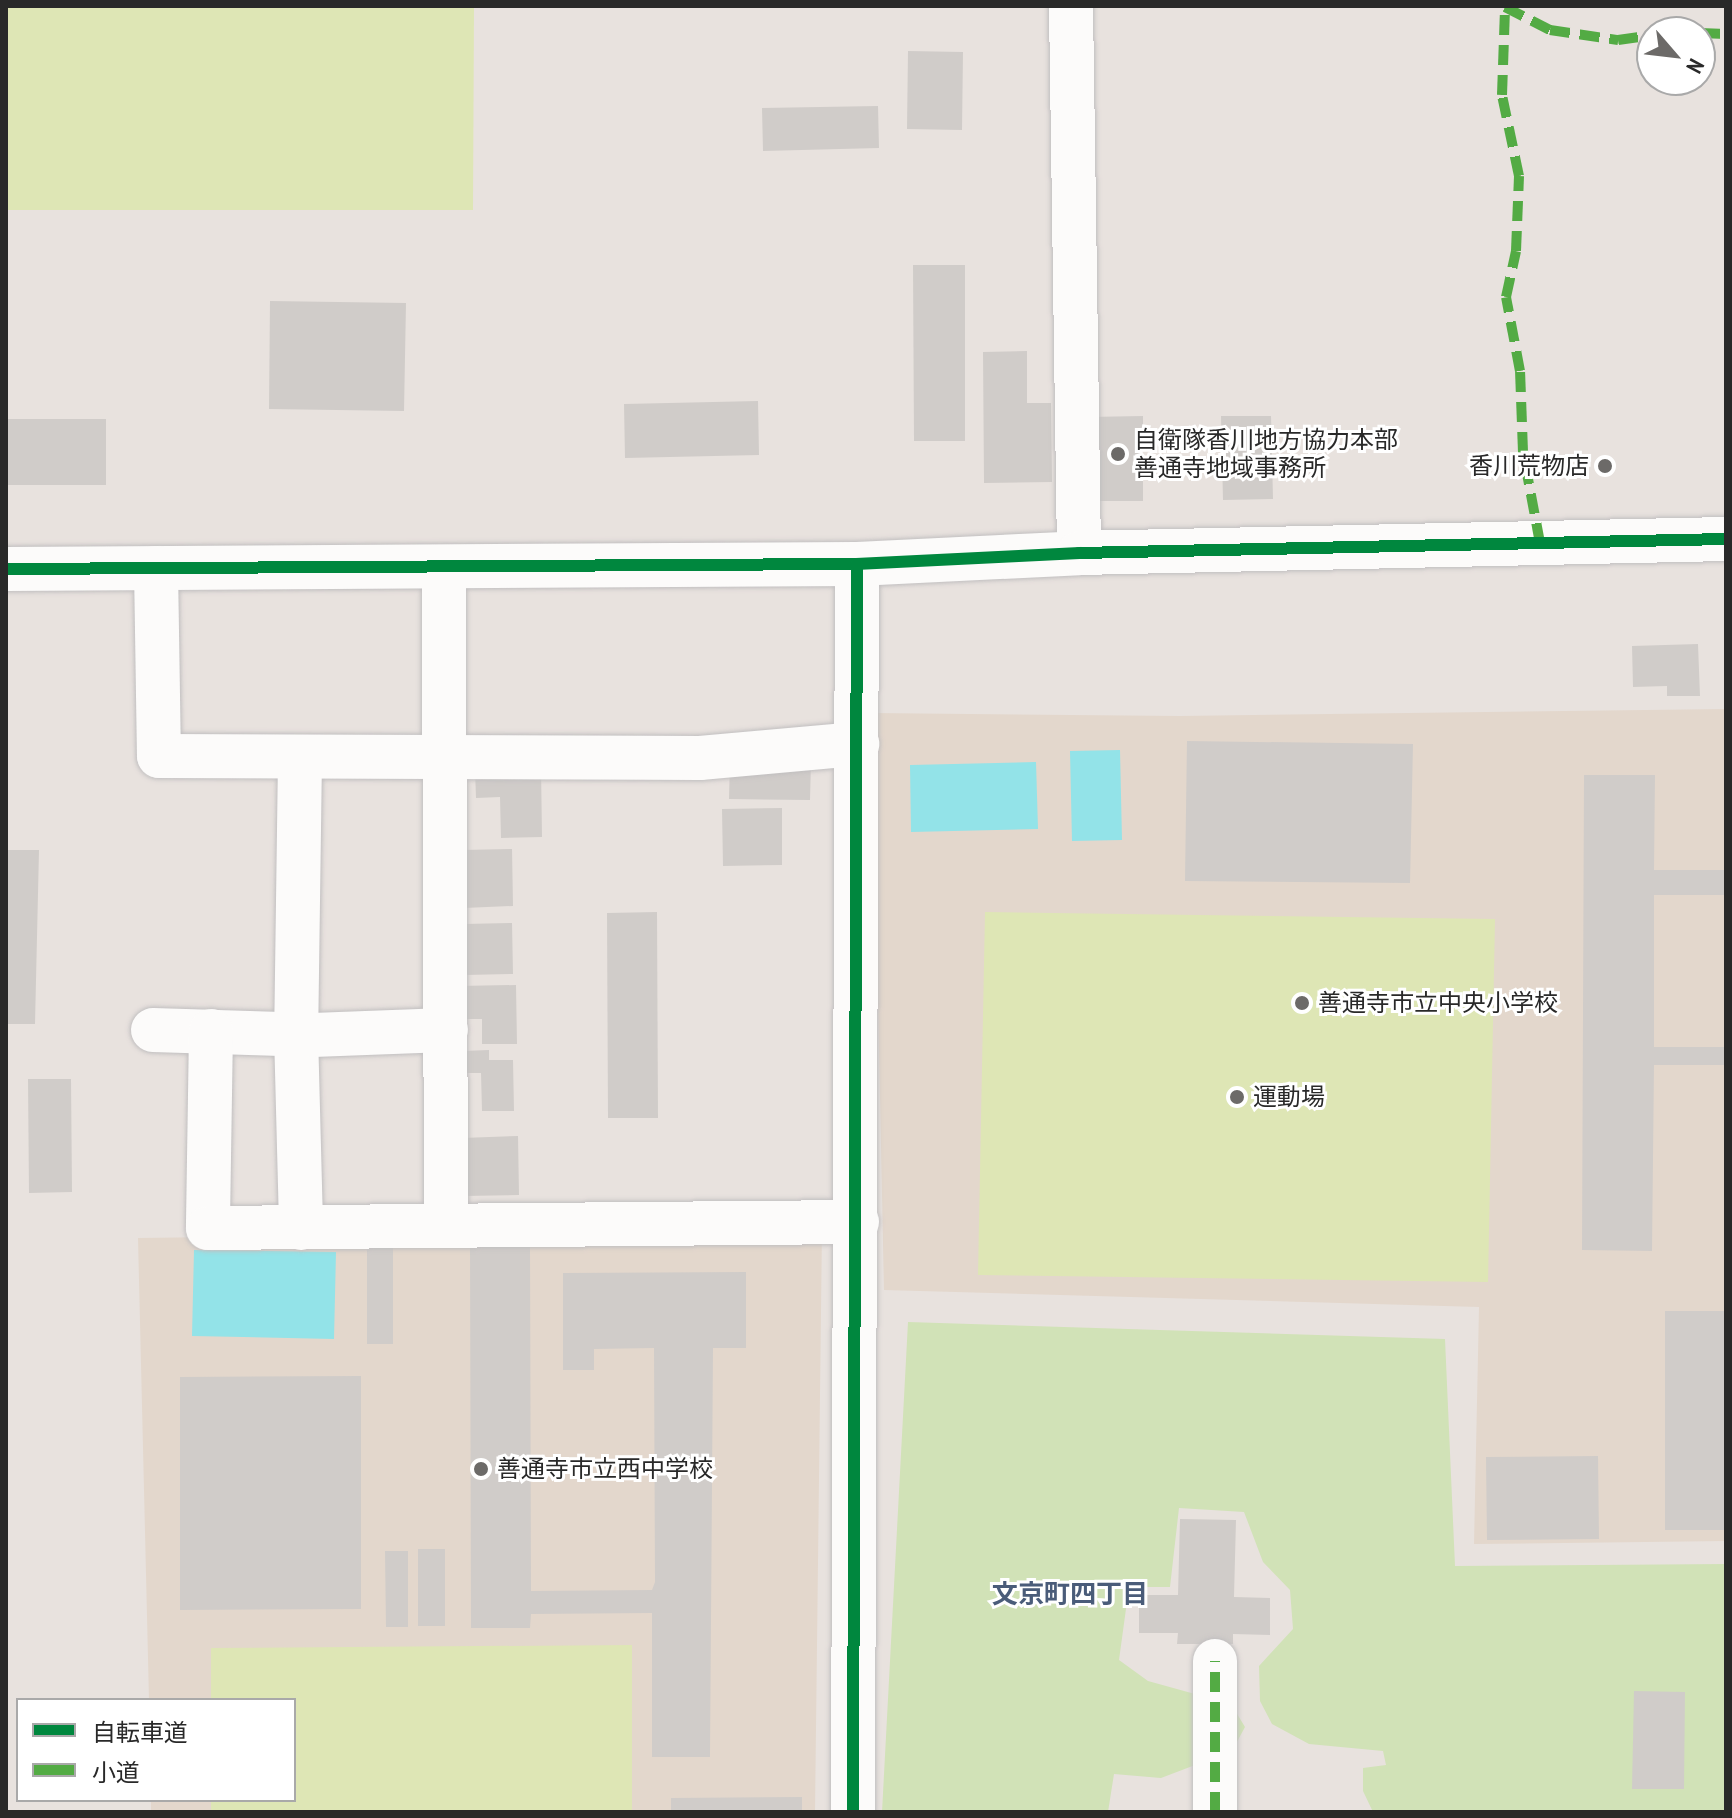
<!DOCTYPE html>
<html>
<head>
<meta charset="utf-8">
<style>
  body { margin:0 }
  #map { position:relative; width:1732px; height:1818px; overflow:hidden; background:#e8e2de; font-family:"PT Sans Narrow","Noto Sans JP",sans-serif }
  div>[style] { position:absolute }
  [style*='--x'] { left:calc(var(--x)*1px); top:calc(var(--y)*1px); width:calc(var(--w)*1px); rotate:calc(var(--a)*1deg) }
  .education>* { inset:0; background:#e3d7cc }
  .green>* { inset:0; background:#d1e2b7 }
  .pitch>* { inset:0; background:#dee6b5 }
  .water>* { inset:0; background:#93e3e8 }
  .building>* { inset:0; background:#d0ccc9 }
  .roads { filter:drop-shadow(0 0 2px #c1bfc0) drop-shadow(0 0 2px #c1bfc0) }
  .minor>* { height:44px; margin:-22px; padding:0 22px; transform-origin:22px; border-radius:22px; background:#fcfbfa }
  .quiet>* { height:10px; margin-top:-5px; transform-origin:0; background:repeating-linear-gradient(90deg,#53ab44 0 20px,transparent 0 30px) }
  .cycleway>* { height:12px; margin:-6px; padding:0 6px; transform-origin:6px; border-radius:6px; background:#00873e }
  .dots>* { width:22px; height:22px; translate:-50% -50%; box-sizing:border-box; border:4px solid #fff; border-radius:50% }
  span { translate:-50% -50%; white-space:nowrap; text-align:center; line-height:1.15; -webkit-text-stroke:6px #fff; paint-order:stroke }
  .poi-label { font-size:24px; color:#292929 }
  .left { translate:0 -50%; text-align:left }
  .right { translate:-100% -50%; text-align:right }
  .neighbourhood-label { font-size:26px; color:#4a5c79; font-weight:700 }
  .frame { position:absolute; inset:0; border:8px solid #292929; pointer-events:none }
  .legend { position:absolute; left:16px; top:1698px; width:280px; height:104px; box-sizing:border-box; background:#fff; border:2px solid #a9a9a9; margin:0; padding:10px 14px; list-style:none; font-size:24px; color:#292929 }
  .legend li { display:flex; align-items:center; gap:16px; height:40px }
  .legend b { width:40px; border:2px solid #a9a9a9 }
  .north { position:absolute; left:1636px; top:16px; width:80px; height:80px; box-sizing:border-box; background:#fff; border:2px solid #a9a9a9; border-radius:50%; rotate:118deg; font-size:22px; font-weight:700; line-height:32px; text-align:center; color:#292929 }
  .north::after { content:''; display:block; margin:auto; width:28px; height:36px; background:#6c6a68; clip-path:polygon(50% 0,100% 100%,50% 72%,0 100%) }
</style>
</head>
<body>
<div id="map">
  <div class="education">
    <i style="clip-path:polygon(1726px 709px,1726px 1541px,1474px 1544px,1479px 1307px,884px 1290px,872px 713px,1180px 716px)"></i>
    <i style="clip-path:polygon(822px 1229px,815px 1812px,151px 1812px,151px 1800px,294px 1800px,294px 1700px,149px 1700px,138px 1238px)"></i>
  </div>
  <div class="green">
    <i style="clip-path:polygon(908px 1322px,1445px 1339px,1455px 1566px,1726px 1564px,1726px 1812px,1373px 1812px,1363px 1791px,1363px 1768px,1386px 1765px,1383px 1751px,1309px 1744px,1272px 1724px,1260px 1701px,1259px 1666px,1293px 1629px,1290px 1590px,1263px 1562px,1244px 1512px,1179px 1508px,1170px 1587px,1129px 1587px,1119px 1660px,1148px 1681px,1231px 1704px,1245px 1727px,1232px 1751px,1161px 1778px,1114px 1774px,1108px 1812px,882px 1812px)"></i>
  </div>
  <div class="pitch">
    <i style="clip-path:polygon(6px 6px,474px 6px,473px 210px,6px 210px)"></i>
    <i style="clip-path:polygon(985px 912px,1495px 919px,1488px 1282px,978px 1275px)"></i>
    <i style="clip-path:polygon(632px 1645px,632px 1812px,211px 1812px,211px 1800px,294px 1800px,294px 1700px,211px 1700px,211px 1648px)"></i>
  </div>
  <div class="water">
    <i style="clip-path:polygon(1120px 750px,1122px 840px,1072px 841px,1070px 751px)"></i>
    <i style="clip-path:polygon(1036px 762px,1038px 829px,911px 832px,910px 765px)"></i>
    <i style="clip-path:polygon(194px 1250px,336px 1252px,334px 1339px,192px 1336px)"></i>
  </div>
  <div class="building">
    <i style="clip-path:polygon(908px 51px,963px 52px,962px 130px,907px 129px)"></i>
    <i style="clip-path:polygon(878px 106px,879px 148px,763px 151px,762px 108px)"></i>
    <i style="clip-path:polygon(913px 265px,965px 265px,965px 441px,914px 441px)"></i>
    <i style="clip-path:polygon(270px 301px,406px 303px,404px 411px,269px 409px)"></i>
    <i style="clip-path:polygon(1027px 351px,1027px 403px,1051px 403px,1052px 482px,984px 483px,983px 352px)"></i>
    <i style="clip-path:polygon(758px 401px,759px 455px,625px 458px,624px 404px)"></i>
    <i style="clip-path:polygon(1143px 416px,1143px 501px,1088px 501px,1088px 417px)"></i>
    <i style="clip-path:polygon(1221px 416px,1271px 416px,1273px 499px,1223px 500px)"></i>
    <i style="clip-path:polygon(6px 419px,106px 419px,106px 485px,6px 485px)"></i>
    <i style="clip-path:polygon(1698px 644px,1700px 696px,1667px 696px,1667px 686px,1633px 687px,1632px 646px)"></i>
    <i style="clip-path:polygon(1187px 741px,1413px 744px,1410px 883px,1185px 881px)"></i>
    <i style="clip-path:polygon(730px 761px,811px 761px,810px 800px,729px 799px)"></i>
    <i style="clip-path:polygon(541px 767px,542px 837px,501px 838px,500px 797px,476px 798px,475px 769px)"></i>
    <i style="clip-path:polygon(1584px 775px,1655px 775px,1654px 870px,1726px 870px,1726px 895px,1654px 895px,1654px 1047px,1726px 1047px,1726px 1065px,1654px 1065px,1652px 1251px,1582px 1250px)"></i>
    <i style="clip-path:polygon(782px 808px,782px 865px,723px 866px,722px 809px)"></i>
    <i style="clip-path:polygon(512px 849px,513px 906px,464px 908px,462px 850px)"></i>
    <i style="clip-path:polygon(6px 850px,39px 850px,35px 1024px,6px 1024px)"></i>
    <i style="clip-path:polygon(657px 912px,658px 1118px,608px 1118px,607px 913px)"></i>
    <i style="clip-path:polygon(512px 923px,513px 974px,465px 975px,464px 924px)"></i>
    <i style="clip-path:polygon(516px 985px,517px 1044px,482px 1044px,482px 1019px,459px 1019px,458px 986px)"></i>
    <i style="clip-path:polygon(489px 1050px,489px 1060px,513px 1060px,514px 1111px,482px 1111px,481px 1073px,464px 1073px,463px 1051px)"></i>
    <i style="clip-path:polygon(28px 1079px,71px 1079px,72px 1192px,29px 1193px)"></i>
    <i style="clip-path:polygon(518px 1136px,519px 1195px,463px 1196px,462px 1138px)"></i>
    <i style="clip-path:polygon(367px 1239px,393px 1239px,393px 1344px,367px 1344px)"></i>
    <i style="clip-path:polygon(530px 1240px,531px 1591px,652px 1590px,655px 1582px,654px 1348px,594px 1349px,594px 1370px,563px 1370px,563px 1273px,746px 1272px,746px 1348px,713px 1348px,710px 1757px,652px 1757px,652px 1613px,531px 1614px,530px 1628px,471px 1628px,470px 1241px)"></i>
    <i style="clip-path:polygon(1665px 1311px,1726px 1311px,1726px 1530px,1665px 1530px)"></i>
    <i style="clip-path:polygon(361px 1376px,361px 1609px,180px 1610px,180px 1377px)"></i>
    <i style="clip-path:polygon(1598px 1456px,1599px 1539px,1487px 1540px,1486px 1457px)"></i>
    <i style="clip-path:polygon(1180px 1519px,1236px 1520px,1234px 1597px,1270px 1598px,1270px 1635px,1233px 1634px,1233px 1644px,1177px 1644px,1178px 1633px,1139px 1633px,1139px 1595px,1178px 1595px)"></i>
    <i style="clip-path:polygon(418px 1549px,445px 1549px,445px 1626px,418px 1626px)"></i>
    <i style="clip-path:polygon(385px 1551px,408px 1551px,408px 1627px,386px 1627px)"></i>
    <i style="clip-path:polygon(1634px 1691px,1685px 1692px,1684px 1789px,1632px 1789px)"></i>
    <i style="clip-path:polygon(802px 1797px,802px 1812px,671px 1812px,671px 1798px)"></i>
  </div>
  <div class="roads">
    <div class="minor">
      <i style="--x:1071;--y:6;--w:547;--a:89.16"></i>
      <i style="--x:444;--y:567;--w:659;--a:89.83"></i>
      <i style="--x:156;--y:568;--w:188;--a:89.1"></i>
      <i style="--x:159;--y:756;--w:541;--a:0.21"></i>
      <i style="--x:700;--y:758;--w:158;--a:-5.1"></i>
      <i style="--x:6;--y:569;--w:851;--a:-0.34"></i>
      <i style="--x:857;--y:564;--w:222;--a:-2.8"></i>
      <i style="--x:1079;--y:553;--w:647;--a:-1.24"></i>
      <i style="--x:300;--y:758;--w:275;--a:90.8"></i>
      <i style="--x:296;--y:1033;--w:195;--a:88.5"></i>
      <i style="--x:153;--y:1030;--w:160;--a:1.8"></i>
      <i style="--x:313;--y:1035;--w:133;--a:-2.2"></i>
      <i style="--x:211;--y:1031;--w:197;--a:90.9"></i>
      <i style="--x:208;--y:1228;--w:649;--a:-0.53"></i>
      <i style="--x:853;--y:1812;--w:1248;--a:-89.82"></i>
      <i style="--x:1215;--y:1812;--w:151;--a:-90"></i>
    </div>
  </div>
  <div class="quiet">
    <i style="--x:1700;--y:33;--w:26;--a:2"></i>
    <i style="--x:1540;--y:543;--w:93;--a:-100.6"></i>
    <i style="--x:1523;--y:452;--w:81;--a:-92.1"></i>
    <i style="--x:1520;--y:371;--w:75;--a:-100.7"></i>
    <i style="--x:1506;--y:297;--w:47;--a:-77.7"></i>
    <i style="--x:1516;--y:251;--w:75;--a:-87.7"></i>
    <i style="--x:1519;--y:176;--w:83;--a:-101.9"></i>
    <i style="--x:1502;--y:95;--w:88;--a:-88"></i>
    <i style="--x:1505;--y:7;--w:51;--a:27.1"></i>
    <i style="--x:1550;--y:30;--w:69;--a:8.4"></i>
    <i style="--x:1618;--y:40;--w:34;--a:-8"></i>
    <i style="--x:1215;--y:1812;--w:151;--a:-90"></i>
  </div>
  <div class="cycleway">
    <i style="--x:6;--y:569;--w:851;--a:-0.34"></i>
    <i style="--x:857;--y:564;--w:222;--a:-2.8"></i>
    <i style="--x:1079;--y:553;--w:647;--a:-1.24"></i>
    <i style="--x:853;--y:1812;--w:1248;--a:-89.82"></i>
  </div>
  <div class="dots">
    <i style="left:1118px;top:454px;background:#6c6a68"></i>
    <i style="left:1605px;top:466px;background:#6c6a68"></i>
    <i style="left:1302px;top:1003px;background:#6c6a68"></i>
    <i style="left:1237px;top:1097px;background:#6c6a68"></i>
    <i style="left:481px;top:1469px;background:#6c6a68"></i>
  </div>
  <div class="poi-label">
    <span class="left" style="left:1134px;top:454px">自衛隊香川地方協力本部<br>善通寺地域事務所</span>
    <span class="right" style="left:1589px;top:466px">香川荒物店</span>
    <span class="left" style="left:1318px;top:1003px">善通寺市立中央小学校</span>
    <span class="left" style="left:1253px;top:1097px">運動場</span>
    <span class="left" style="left:497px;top:1469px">善通寺市立西中学校</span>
  </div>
  <div class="neighbourhood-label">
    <span style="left:1070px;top:1594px">文京町四丁目</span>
  </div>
  <div class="frame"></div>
  <ul class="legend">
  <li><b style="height:10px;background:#00873e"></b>自転車道</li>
  <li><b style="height:10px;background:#53ab44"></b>小道</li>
  </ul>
  <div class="north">N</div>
</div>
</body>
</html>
